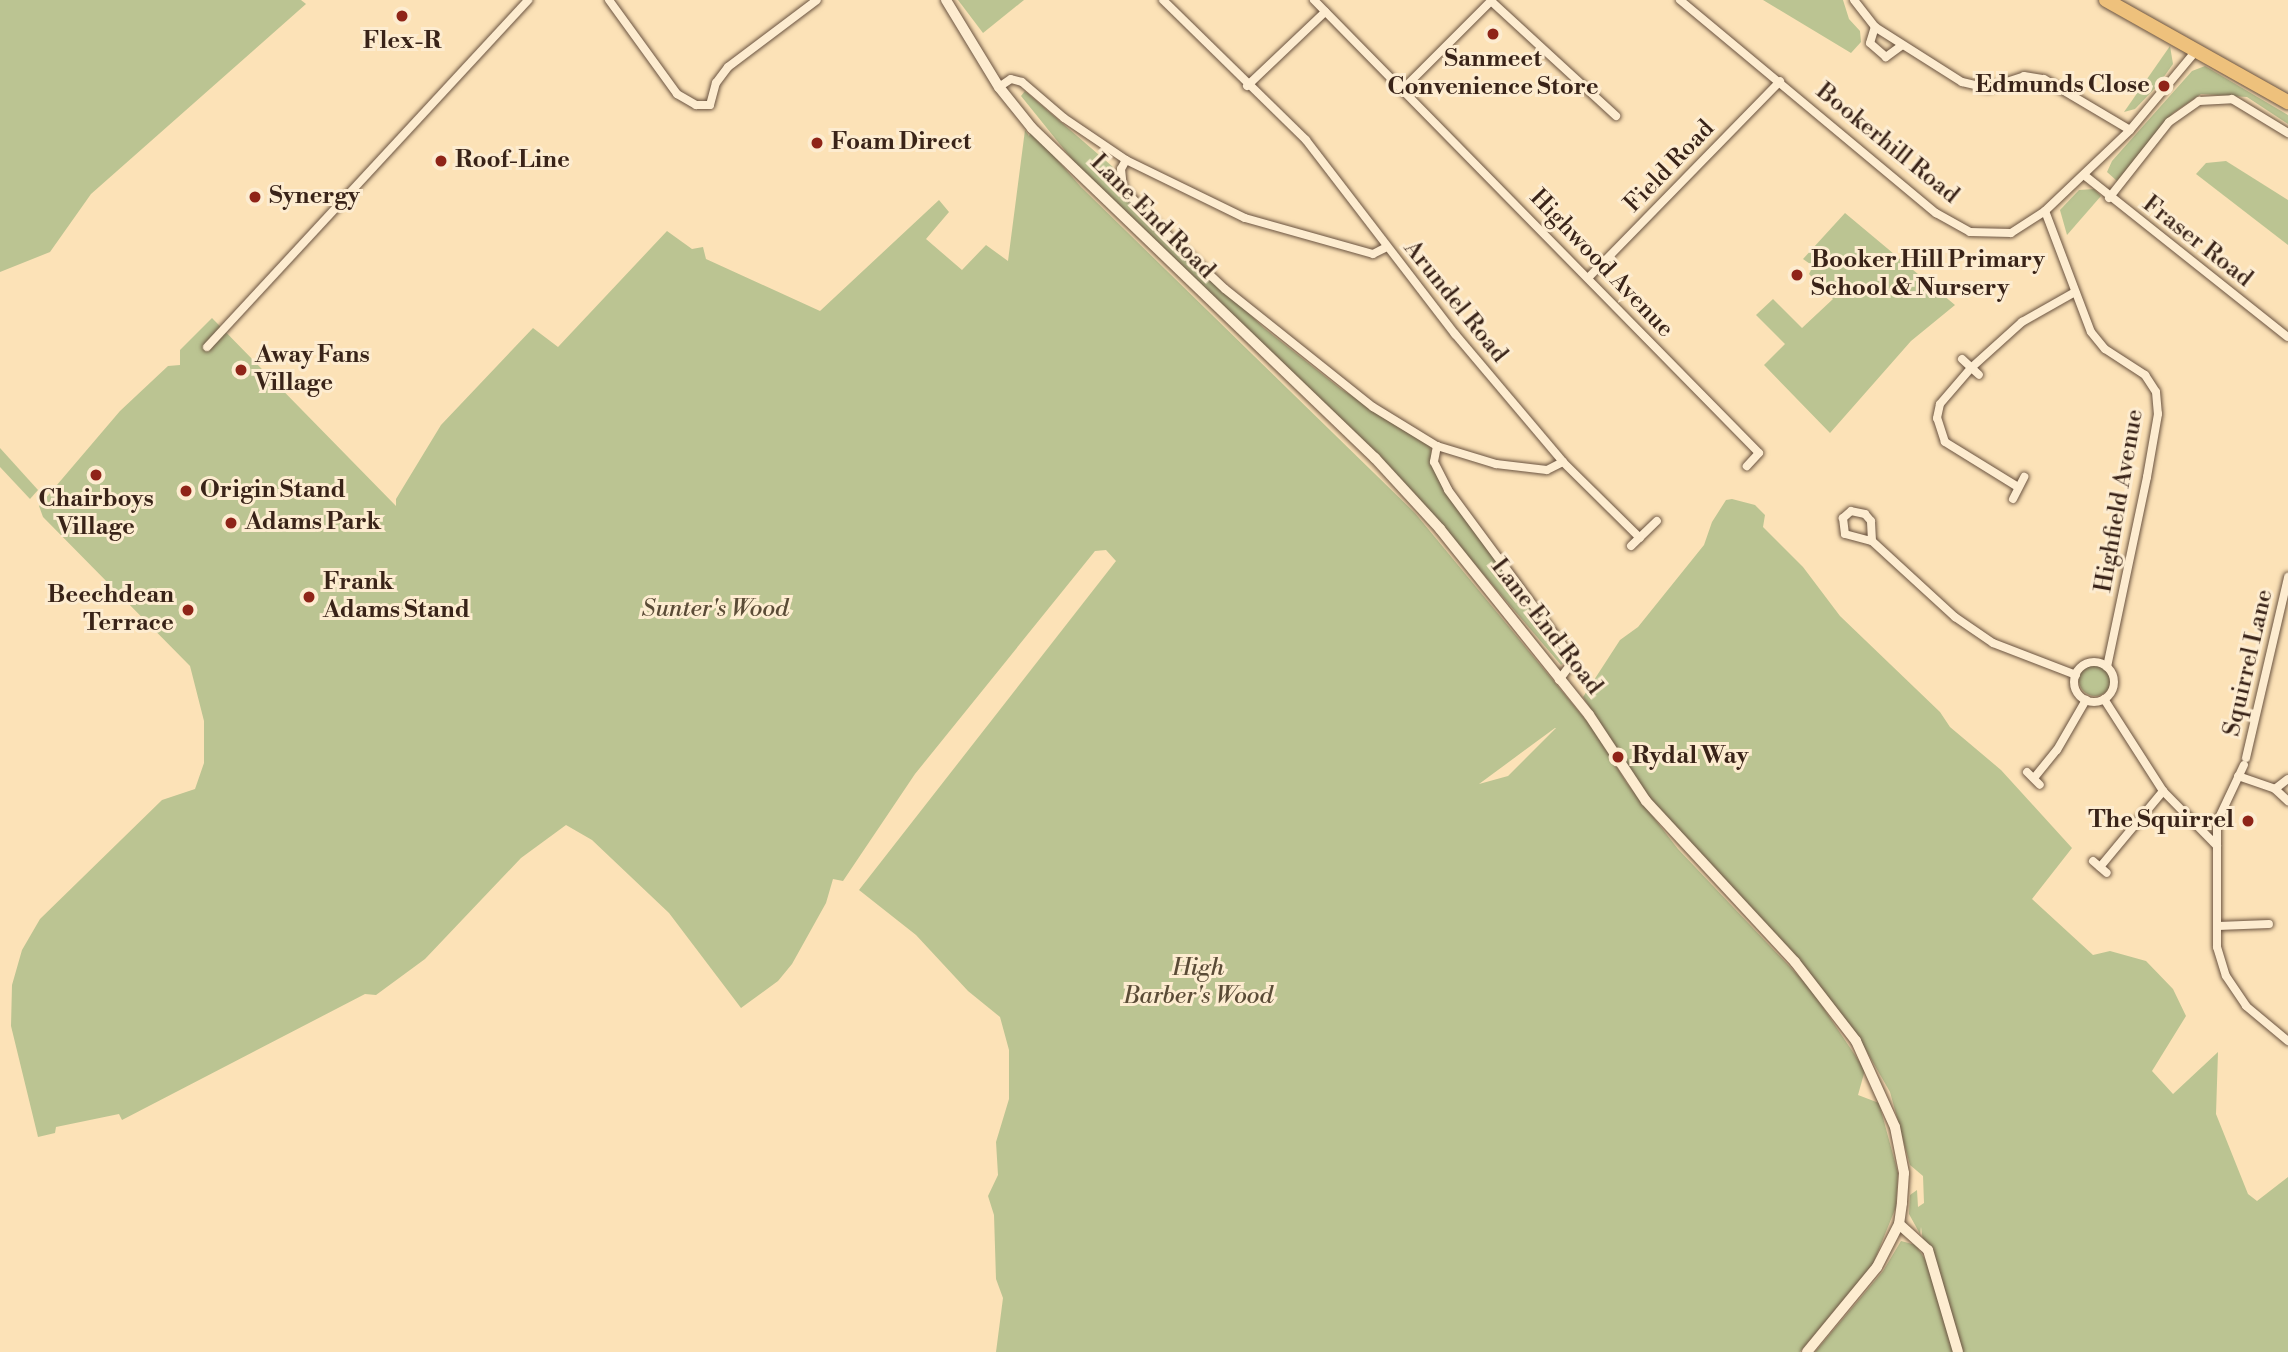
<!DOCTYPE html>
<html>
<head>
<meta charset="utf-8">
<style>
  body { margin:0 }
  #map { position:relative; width:2288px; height:1352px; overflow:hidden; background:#fce2b7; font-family:"Libre Bodoni",serif }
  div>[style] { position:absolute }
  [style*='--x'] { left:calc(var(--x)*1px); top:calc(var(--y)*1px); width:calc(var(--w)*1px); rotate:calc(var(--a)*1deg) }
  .green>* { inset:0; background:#bbc492 }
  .round { border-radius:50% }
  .roads { filter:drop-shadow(0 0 2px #6a5340) drop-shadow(0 0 2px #6a5340) }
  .street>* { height:8px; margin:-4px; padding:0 4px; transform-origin:4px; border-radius:4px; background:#fdecd0 }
  .street>.ring { margin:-4px; padding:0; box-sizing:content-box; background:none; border:8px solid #fdecd0; border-radius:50% }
  .secondary>* { height:10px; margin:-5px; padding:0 5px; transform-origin:5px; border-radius:5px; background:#fdecd0 }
  .highway>* { height:14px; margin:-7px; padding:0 7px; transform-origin:7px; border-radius:7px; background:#eec17c }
  .dots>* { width:19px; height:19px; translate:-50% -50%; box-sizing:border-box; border:4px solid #fdecd0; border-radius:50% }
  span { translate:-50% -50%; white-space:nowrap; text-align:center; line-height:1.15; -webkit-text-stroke:6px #fdecd0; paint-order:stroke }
  .poi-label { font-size:24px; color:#392318; font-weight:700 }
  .right { translate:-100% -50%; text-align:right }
  .left { translate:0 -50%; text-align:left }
  .street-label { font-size:24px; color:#392318 }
  .park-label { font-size:24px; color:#5a4b36; font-style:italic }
</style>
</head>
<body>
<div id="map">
  <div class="green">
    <i style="clip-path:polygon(0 0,301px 0,306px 4px,91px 194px,50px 252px,0 272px)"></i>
    <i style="clip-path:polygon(958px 0,1024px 0,983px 33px)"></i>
    <i style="clip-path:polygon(1763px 0,1843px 0,1849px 19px,1860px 31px,1861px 42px,1851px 53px)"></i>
    <i style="clip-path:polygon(2170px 46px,2173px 64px,2158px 85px,2135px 109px,2124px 112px)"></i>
    <i style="clip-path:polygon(2205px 66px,2288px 115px,2288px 124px,2247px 97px,2201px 94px,2173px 113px,2117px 181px,2107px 172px,2112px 161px,2192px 71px)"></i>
    <i style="clip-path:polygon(1025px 91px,1113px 167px,1109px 172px,1140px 209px,1264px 328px,1341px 389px,1429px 444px,1438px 476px,1564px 649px,1566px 660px,1561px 665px,1413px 492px,1096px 189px,1021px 96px)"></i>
    <i style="clip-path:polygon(evenodd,1025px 130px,1029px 136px,1032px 131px,1081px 187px,1415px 513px,1594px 730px,1626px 782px,1678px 849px,1810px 988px,1865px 1070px,1858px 1095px,1879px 1103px,1898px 1173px,1896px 1207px,1873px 1264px,1800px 1352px,996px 1352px,1003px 1298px,996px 1279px,994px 1215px,988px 1196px,998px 1175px,996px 1142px,1009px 1099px,1009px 1050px,1000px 1017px,968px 991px,916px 935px,859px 890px,1116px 561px,1106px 550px,1095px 551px,915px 774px,843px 881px,833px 879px,826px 903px,792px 964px,778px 981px,741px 1008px,669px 913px,592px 840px,566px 825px,521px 858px,425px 959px,376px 995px,365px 994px,122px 1120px,119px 1114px,56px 1127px,55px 1133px,38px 1137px,11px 1026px,12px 985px,22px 950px,40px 919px,162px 800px,195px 789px,204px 763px,204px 721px,190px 666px,43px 517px,39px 506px,120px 411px,168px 366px,180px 365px,180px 350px,212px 318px,396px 506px,396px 499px,441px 425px,533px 328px,558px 347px,667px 231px,692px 249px,703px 247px,706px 259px,820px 311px,939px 200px,949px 212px,926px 239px,962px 270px,986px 245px,1008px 261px,1025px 130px,1556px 728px,1508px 776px,1479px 784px,1555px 728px,1556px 728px)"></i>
    <i style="clip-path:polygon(2226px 161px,2288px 200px,2288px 245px,2196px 174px,2206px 163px)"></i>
    <i style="clip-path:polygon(2094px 189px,2101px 196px,2067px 235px,2060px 210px,2079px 190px)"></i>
    <i style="clip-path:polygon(1845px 213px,1955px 305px,1911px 341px,1830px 433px,1764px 365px,1785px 344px,1756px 315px,1773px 299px,1802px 328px,1833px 299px,1809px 274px,1813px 266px,1803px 259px)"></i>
    <i style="clip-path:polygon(0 448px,38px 490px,30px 499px,0 467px)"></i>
    <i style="clip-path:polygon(1732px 499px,1755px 505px,1765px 515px,1763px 527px,1803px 567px,1840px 616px,1940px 712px,1950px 727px,2001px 770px,2072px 848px,2032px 899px,2093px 955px,2110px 951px,2146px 961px,2173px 989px,2186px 1016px,2152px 1071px,2173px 1094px,2218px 1052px,2216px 1114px,2248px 1194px,2257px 1201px,2288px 1177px,2288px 1352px,1815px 1352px,1883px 1271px,1901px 1241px,1916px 1245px,1926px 1261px,1921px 1227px,1920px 1234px,1909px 1214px,1910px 1195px,1917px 1190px,1918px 1207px,1924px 1203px,1923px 1176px,1910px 1165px,1890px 1092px,1859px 1038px,1649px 798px,1583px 697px,1620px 640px,1638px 627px,1704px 545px,1712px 522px,1726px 500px)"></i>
    <i class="round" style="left:2079px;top:664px;width:32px;height:32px"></i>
  </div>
  <div class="roads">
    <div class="street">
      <i style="--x:609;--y:0;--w:116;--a:54.1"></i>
      <i style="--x:677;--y:94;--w:22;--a:30"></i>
      <i style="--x:696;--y:105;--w:14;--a:0"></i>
      <i style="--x:710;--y:105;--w:23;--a:-75"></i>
      <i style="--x:716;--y:83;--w:20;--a:-53"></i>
      <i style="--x:728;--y:67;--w:111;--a:-37"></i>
      <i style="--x:1163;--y:0;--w:200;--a:44.4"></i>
      <i style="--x:1306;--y:140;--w:245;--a:52.5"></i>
      <i style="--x:1455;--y:334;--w:167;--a:49.8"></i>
      <i style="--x:1563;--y:462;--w:108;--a:44.6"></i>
      <i style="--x:1314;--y:0;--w:635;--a:45.51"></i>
      <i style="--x:1759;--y:453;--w:18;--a:133"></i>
      <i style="--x:1680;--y:0;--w:333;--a:39.8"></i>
      <i style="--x:1936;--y:213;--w:39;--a:29"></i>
      <i style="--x:1970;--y:232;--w:41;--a:1.4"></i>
      <i style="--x:2011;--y:233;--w:40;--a:-32.9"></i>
      <i style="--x:2045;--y:211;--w:117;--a:-43.6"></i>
      <i style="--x:2130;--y:130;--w:102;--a:-50.2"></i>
      <i style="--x:1854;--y:0;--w:34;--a:52"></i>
      <i style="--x:1491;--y:1;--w:170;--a:42.6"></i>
      <i style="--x:1901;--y:46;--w:19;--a:144"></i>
      <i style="--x:1886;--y:57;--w:21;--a:-139"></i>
      <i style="--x:1870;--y:43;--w:17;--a:-73"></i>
      <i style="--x:1875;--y:27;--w:103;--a:32.3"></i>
      <i style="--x:1962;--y:82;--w:27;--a:13"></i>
      <i style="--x:1988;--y:88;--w:38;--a:-18"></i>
      <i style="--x:2024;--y:76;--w:20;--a:9"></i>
      <i style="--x:2044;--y:79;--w:100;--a:30.7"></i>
      <i style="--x:1247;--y:86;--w:108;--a:-43.5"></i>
      <i style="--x:999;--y:87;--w:14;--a:-34"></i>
      <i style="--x:1011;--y:79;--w:11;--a:15"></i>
      <i style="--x:1022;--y:82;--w:55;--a:40.6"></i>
      <i style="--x:1064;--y:118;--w:75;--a:34.1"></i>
      <i style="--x:1126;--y:160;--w:132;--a:26"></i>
      <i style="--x:1245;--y:218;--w:133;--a:15.7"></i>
      <i style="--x:1373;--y:254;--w:13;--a:-27"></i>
      <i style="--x:1403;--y:89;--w:126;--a:-45"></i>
      <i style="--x:1126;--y:160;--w:10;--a:119"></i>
      <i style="--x:1121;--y:169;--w:19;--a:84"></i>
      <i style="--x:1123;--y:188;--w:50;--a:47.4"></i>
      <i style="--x:1157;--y:225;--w:93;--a:43.3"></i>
      <i style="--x:1225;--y:289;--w:189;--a:38.6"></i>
      <i style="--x:1373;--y:407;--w:75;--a:31.4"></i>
      <i style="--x:1437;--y:446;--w:62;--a:17"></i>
      <i style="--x:1496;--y:464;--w:51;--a:6.7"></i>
      <i style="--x:1547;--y:470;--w:18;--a:-27"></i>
      <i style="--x:2084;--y:175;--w:260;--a:38.5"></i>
      <i style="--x:2109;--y:198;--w:97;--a:-51.7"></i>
      <i style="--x:2169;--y:122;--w:37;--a:-35"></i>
      <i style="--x:2199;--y:101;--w:33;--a:-3"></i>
      <i style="--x:2232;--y:99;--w:66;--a:31.3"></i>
      <i style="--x:2045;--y:211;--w:129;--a:69.2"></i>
      <i style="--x:2091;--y:332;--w:22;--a:51"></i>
      <i style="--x:2105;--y:349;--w:48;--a:33"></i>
      <i style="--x:2145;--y:375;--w:20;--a:57"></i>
      <i style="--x:2156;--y:392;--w:22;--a:85"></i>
      <i style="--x:2158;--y:414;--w:64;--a:99.9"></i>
      <i style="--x:2147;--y:477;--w:194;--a:101.9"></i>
      <i style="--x:1588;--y:278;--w:275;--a:-45.7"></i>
      <i style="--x:207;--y:347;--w:473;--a:-47.2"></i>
      <i style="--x:1962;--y:359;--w:23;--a:43"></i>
      <i style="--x:1437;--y:446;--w:16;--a:101"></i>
      <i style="--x:1434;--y:462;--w:31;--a:63"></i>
      <i style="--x:1448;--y:490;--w:200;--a:53.5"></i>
      <i style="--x:1567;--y:651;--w:14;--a:73"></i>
      <i style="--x:1571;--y:664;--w:20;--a:127"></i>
      <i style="--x:2018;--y:487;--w:86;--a:-148.3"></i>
      <i style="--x:1945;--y:442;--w:25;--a:-108"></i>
      <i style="--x:1937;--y:418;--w:14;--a:-78"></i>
      <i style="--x:1940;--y:404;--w:48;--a:-49.3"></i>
      <i style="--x:1971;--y:368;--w:69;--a:-42"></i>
      <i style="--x:2022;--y:322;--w:61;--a:-29.5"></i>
      <i style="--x:2013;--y:499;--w:25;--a:-63"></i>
      <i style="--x:1872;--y:541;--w:20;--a:-93"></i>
      <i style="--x:1871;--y:521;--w:9;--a:-131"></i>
      <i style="--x:1865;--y:514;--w:14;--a:-168"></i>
      <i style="--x:1851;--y:511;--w:11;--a:139"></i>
      <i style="--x:1843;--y:518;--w:16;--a:83"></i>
      <i style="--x:1845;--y:534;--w:28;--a:15"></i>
      <i style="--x:1872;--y:541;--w:113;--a:42.5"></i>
      <i style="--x:1955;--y:617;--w:46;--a:34.4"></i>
      <i style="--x:1993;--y:643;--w:89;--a:21.1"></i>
      <i style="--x:1631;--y:546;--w:36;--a:-44"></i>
      <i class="ring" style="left:2074px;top:662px;width:32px;height:32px"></i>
      <i style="--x:2104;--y:699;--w:109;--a:57.3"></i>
      <i style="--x:2163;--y:791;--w:77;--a:45.5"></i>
      <i style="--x:2217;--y:846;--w:101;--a:90"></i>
      <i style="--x:2217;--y:947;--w:30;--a:73"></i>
      <i style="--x:2226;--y:976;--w:36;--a:56"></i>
      <i style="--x:2246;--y:1006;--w:55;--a:39.8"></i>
      <i style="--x:2246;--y:758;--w:186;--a:-76.9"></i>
      <i style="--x:2027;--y:772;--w:18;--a:45"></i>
      <i style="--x:2238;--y:776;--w:39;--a:19"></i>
      <i style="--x:2275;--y:789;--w:18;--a:43"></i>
      <i style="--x:2034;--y:778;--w:36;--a:-51"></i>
      <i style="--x:2057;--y:750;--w:58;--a:-59.9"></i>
      <i style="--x:2275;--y:789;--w:16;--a:-38"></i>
      <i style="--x:2217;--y:846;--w:24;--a:-90"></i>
      <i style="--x:2217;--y:822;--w:63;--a:-64.7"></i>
      <i style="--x:2093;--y:861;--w:18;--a:41"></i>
      <i style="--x:2100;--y:867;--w:99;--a:-50.3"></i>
      <i style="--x:2218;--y:926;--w:51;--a:-2.2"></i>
    </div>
    <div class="secondary">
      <i style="--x:946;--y:0;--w:102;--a:58.7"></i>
      <i style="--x:999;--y:87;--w:53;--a:51.2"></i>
      <i style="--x:1032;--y:128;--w:476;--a:43.9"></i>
      <i style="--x:1375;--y:458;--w:96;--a:47.5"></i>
      <i style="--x:1440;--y:529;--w:238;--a:51.3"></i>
      <i style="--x:1589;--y:715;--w:103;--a:56.5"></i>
      <i style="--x:1646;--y:801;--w:219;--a:47.2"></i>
      <i style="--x:1795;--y:962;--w:100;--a:52.3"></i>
      <i style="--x:1856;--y:1041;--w:94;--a:65.6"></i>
      <i style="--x:1895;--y:1127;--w:47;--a:78.9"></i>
      <i style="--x:1904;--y:1173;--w:30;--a:94"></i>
      <i style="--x:1902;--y:1203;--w:21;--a:98"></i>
      <i style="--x:1899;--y:1224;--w:48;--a:117.1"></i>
      <i style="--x:1877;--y:1267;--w:110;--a:129.5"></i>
      <i style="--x:1899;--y:1224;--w:39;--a:42"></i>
      <i style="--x:1928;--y:1250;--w:106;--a:73.6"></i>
    </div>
    <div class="highway">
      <i style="--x:2106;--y:0;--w:209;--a:29.3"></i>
    </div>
  </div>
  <div class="dots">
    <i style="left:402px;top:16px;background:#8f2418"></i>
    <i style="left:1493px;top:34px;background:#8f2418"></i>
    <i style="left:2164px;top:86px;background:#8f2418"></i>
    <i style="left:817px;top:143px;background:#8f2418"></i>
    <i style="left:441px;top:161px;background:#8f2418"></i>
    <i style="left:255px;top:197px;background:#8f2418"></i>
    <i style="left:1797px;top:275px;background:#8f2418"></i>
    <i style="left:241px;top:370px;background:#8f2418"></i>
    <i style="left:96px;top:475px;background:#8f2418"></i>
    <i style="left:186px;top:491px;background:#8f2418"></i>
    <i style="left:231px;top:523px;background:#8f2418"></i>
    <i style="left:309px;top:597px;background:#8f2418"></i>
    <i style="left:188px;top:610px;background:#8f2418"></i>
    <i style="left:1618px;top:757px;background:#8f2418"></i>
    <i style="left:2248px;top:821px;background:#8f2418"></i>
  </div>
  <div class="poi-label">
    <span style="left:402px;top:42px">Flex-R</span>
    <span style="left:1493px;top:74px">Sanmeet<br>Convenience Store</span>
    <span class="right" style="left:2150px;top:86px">Edmunds Close</span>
    <span class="left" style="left:831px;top:143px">Foam Direct</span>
    <span class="left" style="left:455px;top:161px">Roof-Line</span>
    <span class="left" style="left:269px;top:197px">Synergy</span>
    <span class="left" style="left:1811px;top:275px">Booker Hill Primary<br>School &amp; Nursery</span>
    <span class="left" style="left:255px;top:370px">Away Fans<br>Village</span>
    <span class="left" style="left:200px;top:491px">Origin Stand</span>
    <span style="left:96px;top:514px">Chairboys<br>Village</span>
    <span class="left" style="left:245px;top:523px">Adams Park</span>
    <span class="left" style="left:323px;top:597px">Frank<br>Adams Stand</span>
    <span class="right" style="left:174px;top:610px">Beechdean<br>Terrace</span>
    <span class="left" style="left:1632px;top:757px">Rydal Way</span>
    <span class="right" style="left:2234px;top:821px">The Squirrel</span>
  </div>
  <div class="street-label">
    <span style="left:1887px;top:144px;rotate:39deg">Bookerhill Road</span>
    <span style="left:1670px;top:167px;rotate:-46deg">Field Road</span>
    <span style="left:1152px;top:217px;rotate:45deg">Lane End Road</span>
    <span style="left:2197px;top:242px;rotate:38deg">Fraser Road</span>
    <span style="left:1601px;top:264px;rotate:46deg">Highwood Avenue</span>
    <span style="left:1455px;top:302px;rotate:51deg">Arundel Road</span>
    <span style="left:2120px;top:501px;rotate:-80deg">Highfield Avenue</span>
    <span style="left:1546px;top:627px;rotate:52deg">Lane End Road</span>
    <span style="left:2249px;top:663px;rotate:-77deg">Squirrel Lane</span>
  </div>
  <div class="park-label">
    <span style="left:715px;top:610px">Sunter's Wood</span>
    <span style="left:1198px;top:983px">High<br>Barber's Wood</span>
  </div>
</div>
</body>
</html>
